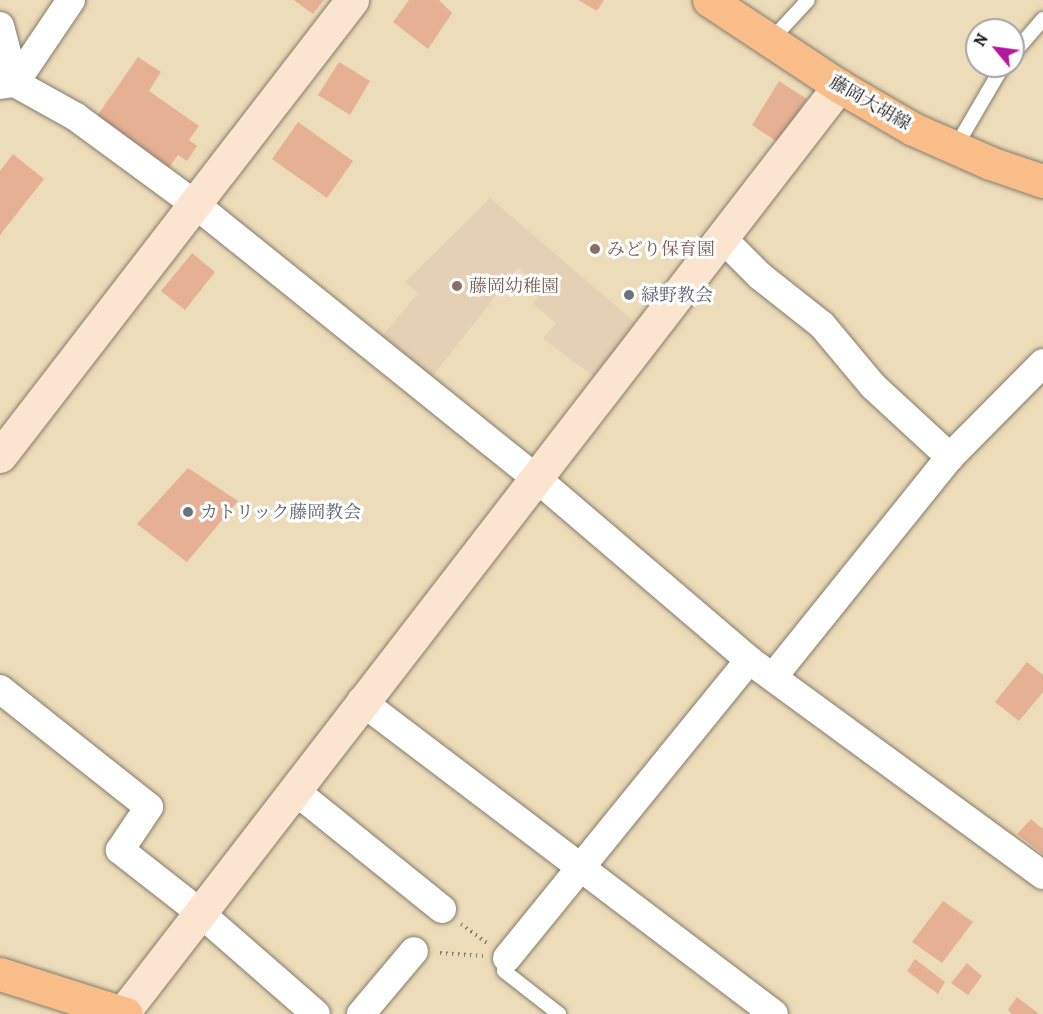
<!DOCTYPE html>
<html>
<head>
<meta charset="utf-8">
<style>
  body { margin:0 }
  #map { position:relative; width:1043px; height:1014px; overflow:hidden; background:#eddcb9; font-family:Alegreya,"Noto Serif JP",serif }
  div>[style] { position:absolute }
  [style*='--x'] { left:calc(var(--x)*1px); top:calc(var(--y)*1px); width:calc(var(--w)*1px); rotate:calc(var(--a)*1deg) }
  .built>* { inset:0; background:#e4d0b4 }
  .building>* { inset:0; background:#e5b094 }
  .path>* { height:4px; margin-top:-2px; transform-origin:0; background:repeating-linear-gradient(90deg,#847c6a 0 1.5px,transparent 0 6px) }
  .roads { filter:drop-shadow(0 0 2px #847c6a) drop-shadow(0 0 2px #847c6a) }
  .lane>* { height:14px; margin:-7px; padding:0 7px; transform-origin:7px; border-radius:7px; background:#fff }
  .street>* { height:28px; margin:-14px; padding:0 14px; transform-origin:14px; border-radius:14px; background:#fff }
  .secondary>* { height:33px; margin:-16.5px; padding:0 16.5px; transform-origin:16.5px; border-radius:16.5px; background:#fce5d0 }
  .primary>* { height:33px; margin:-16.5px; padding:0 16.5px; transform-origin:16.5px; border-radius:16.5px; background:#f8bd89 }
  .dots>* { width:16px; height:16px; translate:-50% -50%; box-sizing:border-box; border:3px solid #fff; border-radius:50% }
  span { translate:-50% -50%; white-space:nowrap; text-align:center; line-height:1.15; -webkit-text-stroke:6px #fff; paint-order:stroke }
  .street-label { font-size:18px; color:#1c1c1c }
  .education-label { font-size:18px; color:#785e54 }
  .left { translate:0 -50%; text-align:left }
  .worship-label { font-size:18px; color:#5b616d }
  .north { position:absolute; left:965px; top:18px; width:60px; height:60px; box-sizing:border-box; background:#fff; border:2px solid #a4a4a4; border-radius:50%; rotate:299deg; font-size:16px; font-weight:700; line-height:24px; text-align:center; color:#1c1c1c }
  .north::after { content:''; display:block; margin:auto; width:21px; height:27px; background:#b5179e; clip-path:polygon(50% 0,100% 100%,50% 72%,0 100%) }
</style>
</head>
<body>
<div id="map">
  <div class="built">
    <i style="clip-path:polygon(490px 198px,637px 324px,596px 378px,543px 339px,556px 323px,533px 304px,544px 289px,518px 268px,431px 378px,381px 338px,418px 293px,405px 282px)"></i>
  </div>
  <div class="building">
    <i style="clip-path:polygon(294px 0,324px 0,313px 14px)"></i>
    <i style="clip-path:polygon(409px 0,439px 0,452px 13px,428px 49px,393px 22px)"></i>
    <i style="clip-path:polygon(578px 0,604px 0,597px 11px)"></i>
    <i style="clip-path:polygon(138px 57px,161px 72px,149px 91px,199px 126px,189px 140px,197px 146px,187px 161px,178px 155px,168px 169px,95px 119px)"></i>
    <i style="clip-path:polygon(339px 62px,370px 81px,350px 115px,318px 95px)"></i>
    <i style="clip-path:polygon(779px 81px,807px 99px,779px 143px,752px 125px)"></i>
    <i style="clip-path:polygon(298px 122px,353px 161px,327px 198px,272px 159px)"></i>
    <i style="clip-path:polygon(13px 154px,44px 179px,0 235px,0 171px)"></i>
    <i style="clip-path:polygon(192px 253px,215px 272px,185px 310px,161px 291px)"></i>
    <i style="clip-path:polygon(188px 468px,238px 501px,187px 562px,137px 524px)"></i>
    <i style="clip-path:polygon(1027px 662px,1043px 675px,1043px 692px,1019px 721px,995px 702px)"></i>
    <i style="clip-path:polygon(1031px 819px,1043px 829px,1043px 854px,1017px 834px)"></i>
    <i style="clip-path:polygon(943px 901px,973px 922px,942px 963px,912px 942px)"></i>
    <i style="clip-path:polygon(915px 959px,945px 982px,938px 994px,907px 971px)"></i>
    <i style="clip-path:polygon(967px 963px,982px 976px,968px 995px,951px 983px)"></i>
    <i style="clip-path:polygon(1017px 997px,1039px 1014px,1012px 1014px,1008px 1010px)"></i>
  </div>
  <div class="path">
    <i style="--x:461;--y:924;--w:32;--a:36"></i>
    <i style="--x:440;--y:953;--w:43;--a:4"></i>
  </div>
  <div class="roads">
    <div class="lane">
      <i style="--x:771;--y:40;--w:54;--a:-47.2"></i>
      <i style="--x:1013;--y:54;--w:46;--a:-49.4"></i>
      <i style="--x:955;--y:148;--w:95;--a:-59.7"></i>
      <i style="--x:507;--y:958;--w:13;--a:103"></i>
      <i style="--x:504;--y:971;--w:70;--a:38"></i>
    </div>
    <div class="street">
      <i style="--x:0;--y:26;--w:59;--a:75.3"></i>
      <i style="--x:15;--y:83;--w:100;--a:-56"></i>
      <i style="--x:0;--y:85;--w:15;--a:-8"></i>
      <i style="--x:15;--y:83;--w:70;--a:29.1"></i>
      <i style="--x:76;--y:117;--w:149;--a:36.3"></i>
      <i style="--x:196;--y:205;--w:436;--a:38.8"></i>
      <i style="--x:536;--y:478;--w:280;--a:40.5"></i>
      <i style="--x:749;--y:660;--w:364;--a:36.2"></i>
      <i style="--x:723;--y:239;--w:52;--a:45"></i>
      <i style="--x:760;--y:276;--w:79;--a:38.3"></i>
      <i style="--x:822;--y:325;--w:80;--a:50.1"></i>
      <i style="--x:873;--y:386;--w:105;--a:42.7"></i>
      <i style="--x:773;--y:677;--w:282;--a:-51.2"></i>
      <i style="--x:950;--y:457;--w:132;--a:-45.3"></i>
      <i style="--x:0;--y:689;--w:190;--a:38.4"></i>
      <i style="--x:149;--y:807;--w:52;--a:124"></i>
      <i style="--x:120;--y:850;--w:100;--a:38.1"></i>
      <i style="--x:199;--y:912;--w:155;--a:41.1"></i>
      <i style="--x:361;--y:701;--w:518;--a:37.16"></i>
      <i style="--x:294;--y:790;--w:190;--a:38.8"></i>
      <i style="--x:507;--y:958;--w:384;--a:-50.9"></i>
      <i style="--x:361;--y:1014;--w:82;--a:-49.9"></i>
    </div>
    <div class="secondary">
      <i style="--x:0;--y:456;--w:576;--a:-52.33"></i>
      <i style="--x:122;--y:1014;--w:1173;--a:-52.31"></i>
    </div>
    <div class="primary">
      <i style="--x:709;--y:0;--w:156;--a:33.5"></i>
      <i style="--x:839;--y:86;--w:86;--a:30.2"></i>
      <i style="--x:913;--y:129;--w:84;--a:23.8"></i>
      <i style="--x:990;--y:163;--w:56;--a:18.8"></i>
      <i style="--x:0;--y:974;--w:132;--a:17.6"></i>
    </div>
  </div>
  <div class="dots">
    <i style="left:595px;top:249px;background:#8d6e63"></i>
    <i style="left:457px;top:286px;background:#8d6e63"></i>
    <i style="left:629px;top:295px;background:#6b7280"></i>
    <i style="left:188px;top:512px;background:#6b7280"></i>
  </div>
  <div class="street-label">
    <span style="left:870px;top:103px;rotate:30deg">藤岡大胡線</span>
  </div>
  <div class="education-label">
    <span class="left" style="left:607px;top:249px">みどり保育園</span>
    <span class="left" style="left:469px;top:286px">藤岡幼稚園</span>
  </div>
  <div class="worship-label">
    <span class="left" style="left:641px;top:295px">緑野教会</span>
    <span class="left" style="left:200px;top:512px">カトリック藤岡教会</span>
  </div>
  <div class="north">N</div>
</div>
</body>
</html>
